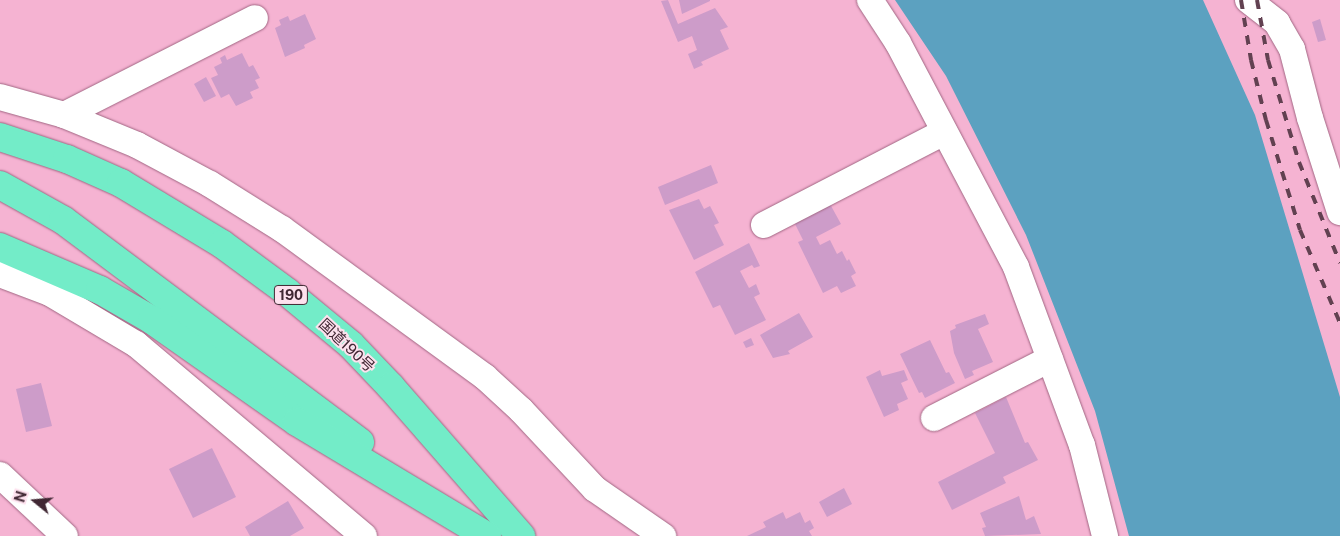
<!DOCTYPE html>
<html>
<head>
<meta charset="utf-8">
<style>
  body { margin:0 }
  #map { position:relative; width:1340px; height:536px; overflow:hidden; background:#f5b3d2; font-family:"Public Sans","Noto Sans JP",sans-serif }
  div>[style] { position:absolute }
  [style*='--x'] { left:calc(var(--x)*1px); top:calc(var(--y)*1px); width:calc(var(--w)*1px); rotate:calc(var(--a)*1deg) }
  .water>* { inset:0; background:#5ca1c0 }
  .building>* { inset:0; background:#cd9cc9 }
  .roads { filter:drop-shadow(0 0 1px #a16683) drop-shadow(0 0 1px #a16683) }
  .minor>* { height:26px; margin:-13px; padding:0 13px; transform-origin:13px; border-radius:13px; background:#fff }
  .trunk>* { height:28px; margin:-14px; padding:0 14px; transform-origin:14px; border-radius:14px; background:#73ecc8 }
  .rail>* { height:4px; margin-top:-2px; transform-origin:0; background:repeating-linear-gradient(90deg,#624151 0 9px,transparent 0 18px) }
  span { translate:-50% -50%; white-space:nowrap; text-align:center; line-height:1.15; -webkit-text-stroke:4px #fde1ee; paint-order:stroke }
  .shield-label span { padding:1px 4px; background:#fde1ee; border:1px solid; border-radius:4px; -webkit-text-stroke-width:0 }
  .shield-label { font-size:14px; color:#402733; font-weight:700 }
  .street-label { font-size:15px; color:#402733 }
  .north { position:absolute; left:10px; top:476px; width:50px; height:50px; -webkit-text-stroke:4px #fde1ee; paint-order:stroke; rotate:287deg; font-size:14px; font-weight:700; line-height:20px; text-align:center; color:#402733 }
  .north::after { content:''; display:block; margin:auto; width:18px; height:22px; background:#402733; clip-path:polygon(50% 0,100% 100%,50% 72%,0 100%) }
</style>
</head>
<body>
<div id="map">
  <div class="water">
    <i style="clip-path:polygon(895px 0,1203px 0,1255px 115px,1340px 397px,1340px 536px,1129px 536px,1095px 411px,1026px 235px,946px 76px)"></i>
  </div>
  <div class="building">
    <i style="clip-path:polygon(668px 0,678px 24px,715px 8px,728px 27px,720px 30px,729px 49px,701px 62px,703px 65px,694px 69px,688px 54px,697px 50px,692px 36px,678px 42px,661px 1px)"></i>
    <i style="clip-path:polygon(679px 0,710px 0,710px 1px,682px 14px)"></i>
    <i style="clip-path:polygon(305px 14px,316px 39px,304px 45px,305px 48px,285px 57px,275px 28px,281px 25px,279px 20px,288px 16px,290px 21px)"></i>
    <i style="clip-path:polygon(1320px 19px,1326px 40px,1318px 42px,1312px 22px)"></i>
    <i style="clip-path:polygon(242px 53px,249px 67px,253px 65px,260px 78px,255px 80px,259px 88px,250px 92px,253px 98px,236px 106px,229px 94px,221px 98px,211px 78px,218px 75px,214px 67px,222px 63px,220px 58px,225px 55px,227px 60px)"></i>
    <i style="clip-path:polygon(206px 77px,216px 96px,204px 102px,194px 84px)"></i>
    <i style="clip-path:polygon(711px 165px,718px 183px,665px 205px,658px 187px)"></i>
    <i style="clip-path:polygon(699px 199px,704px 209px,710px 206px,719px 223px,714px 225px,724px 245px,694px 260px,669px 210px)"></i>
    <i style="clip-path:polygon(830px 204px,841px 224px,816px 237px,820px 245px,830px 240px,837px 254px,842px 251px,847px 261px,849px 259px,856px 273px,851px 276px,856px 286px,841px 293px,837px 286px,823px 293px,798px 242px,803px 240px,794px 222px)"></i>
    <i style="clip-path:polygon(749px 243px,760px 266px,754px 268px,752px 265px,740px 271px,749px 288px,756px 284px,760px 294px,754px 297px,766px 320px,735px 335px,720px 305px,713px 308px,695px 272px)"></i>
    <i style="clip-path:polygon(799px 313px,813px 337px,788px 351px,790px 354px,773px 358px,760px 335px)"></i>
    <i style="clip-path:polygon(985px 314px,989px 324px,978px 329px,993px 362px,972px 371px,974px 375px,965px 379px,954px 353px,950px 331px,956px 328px,955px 325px)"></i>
    <i style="clip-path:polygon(751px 338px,754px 345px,746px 348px,743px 342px)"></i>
    <i style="clip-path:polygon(930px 340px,946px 373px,949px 372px,955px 383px,925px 398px,922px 392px,919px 393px,900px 354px)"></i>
    <i style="clip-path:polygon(880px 370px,882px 376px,904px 370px,908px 380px,901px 383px,908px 399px,897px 404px,899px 410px,884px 417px,866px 377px)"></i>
    <i style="clip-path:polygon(41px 383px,52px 426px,26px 432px,16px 389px)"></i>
    <i style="clip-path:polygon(1006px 397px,1025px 443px,1028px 442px,1038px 460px,1003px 477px,1006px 483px,952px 510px,938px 482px,995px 453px,975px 413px)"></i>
    <i style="clip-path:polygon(212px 448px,236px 497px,193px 518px,169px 469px)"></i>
    <i style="clip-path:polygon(844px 488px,852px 504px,827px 517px,819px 502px)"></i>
    <i style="clip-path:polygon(1019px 496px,1026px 520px,1034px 516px,1041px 534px,985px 536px,982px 528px,986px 527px,980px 513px)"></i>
    <i style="clip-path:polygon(288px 501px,304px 528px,290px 536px,250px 536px,245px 527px)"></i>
    <i style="clip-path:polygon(783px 512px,786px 519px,800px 512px,805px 523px,810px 520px,814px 528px,809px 531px,812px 536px,747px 536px,766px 527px,763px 522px)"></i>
  </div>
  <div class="roads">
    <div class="minor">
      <i style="--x:870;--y:0;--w:51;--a:56.9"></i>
      <i style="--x:898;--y:43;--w:253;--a:62.2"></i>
      <i style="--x:1016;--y:267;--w:190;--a:69.7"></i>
      <i style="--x:1082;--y:445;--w:94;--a:75.8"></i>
      <i style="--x:1248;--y:0;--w:37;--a:38"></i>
      <i style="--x:1277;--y:23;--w:30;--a:60"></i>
      <i style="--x:1292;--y:49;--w:71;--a:75.4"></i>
      <i style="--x:1310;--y:118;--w:99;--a:72.3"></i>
      <i style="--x:0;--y:97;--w:66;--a:15.7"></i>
      <i style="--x:64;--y:115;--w:79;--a:22.3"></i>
      <i style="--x:137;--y:145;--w:83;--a:28.1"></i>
      <i style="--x:210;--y:184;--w:85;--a:32"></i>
      <i style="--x:282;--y:229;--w:251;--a:36.1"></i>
      <i style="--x:485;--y:377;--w:49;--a:42.5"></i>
      <i style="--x:521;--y:410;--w:108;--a:46.9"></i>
      <i style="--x:595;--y:489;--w:83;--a:34.7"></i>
      <i style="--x:64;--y:115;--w:214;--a:-26.9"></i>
      <i style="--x:764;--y:225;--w:203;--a:-27.3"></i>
      <i style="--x:0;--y:274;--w:53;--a:20.8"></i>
      <i style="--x:50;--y:293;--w:100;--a:30.7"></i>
      <i style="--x:136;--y:344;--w:298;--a:40.1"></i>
      <i style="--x:934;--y:418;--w:130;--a:-27"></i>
      <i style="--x:0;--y:475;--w:89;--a:43.2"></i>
    </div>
    <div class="trunk">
      <i style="--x:0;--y:137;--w:71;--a:18.2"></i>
      <i style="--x:67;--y:159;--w:59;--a:24"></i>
      <i style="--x:121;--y:183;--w:118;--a:31.1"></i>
      <i style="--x:222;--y:244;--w:81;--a:36.4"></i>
      <i style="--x:287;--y:292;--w:83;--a:39.6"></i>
      <i style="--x:351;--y:345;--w:58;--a:46.4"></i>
      <i style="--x:391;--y:387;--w:198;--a:48.9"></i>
      <i style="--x:0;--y:185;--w:72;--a:29.1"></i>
      <i style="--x:63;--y:220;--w:371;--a:36.8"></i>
      <i style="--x:0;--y:247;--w:109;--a:23.3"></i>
      <i style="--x:100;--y:290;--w:60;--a:30"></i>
      <i style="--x:152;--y:320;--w:177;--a:35.1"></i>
      <i style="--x:297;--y:422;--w:222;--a:31"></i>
    </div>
  </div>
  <div class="rail">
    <i style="--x:1241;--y:0;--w:61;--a:80.5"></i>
    <i style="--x:1251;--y:60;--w:62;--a:76"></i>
    <i style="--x:1266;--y:120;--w:115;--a:72.8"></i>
    <i style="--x:1300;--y:230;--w:101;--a:66.7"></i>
    <i style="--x:1257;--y:0;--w:61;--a:79.6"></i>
    <i style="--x:1268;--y:60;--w:107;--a:73.1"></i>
    <i style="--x:1299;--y:162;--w:109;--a:67.9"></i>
  </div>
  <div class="shield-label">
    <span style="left:291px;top:295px">190</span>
  </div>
  <div class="street-label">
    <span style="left:347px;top:345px;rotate:43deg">国道190号</span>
  </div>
  <div class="north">N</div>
</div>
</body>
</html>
